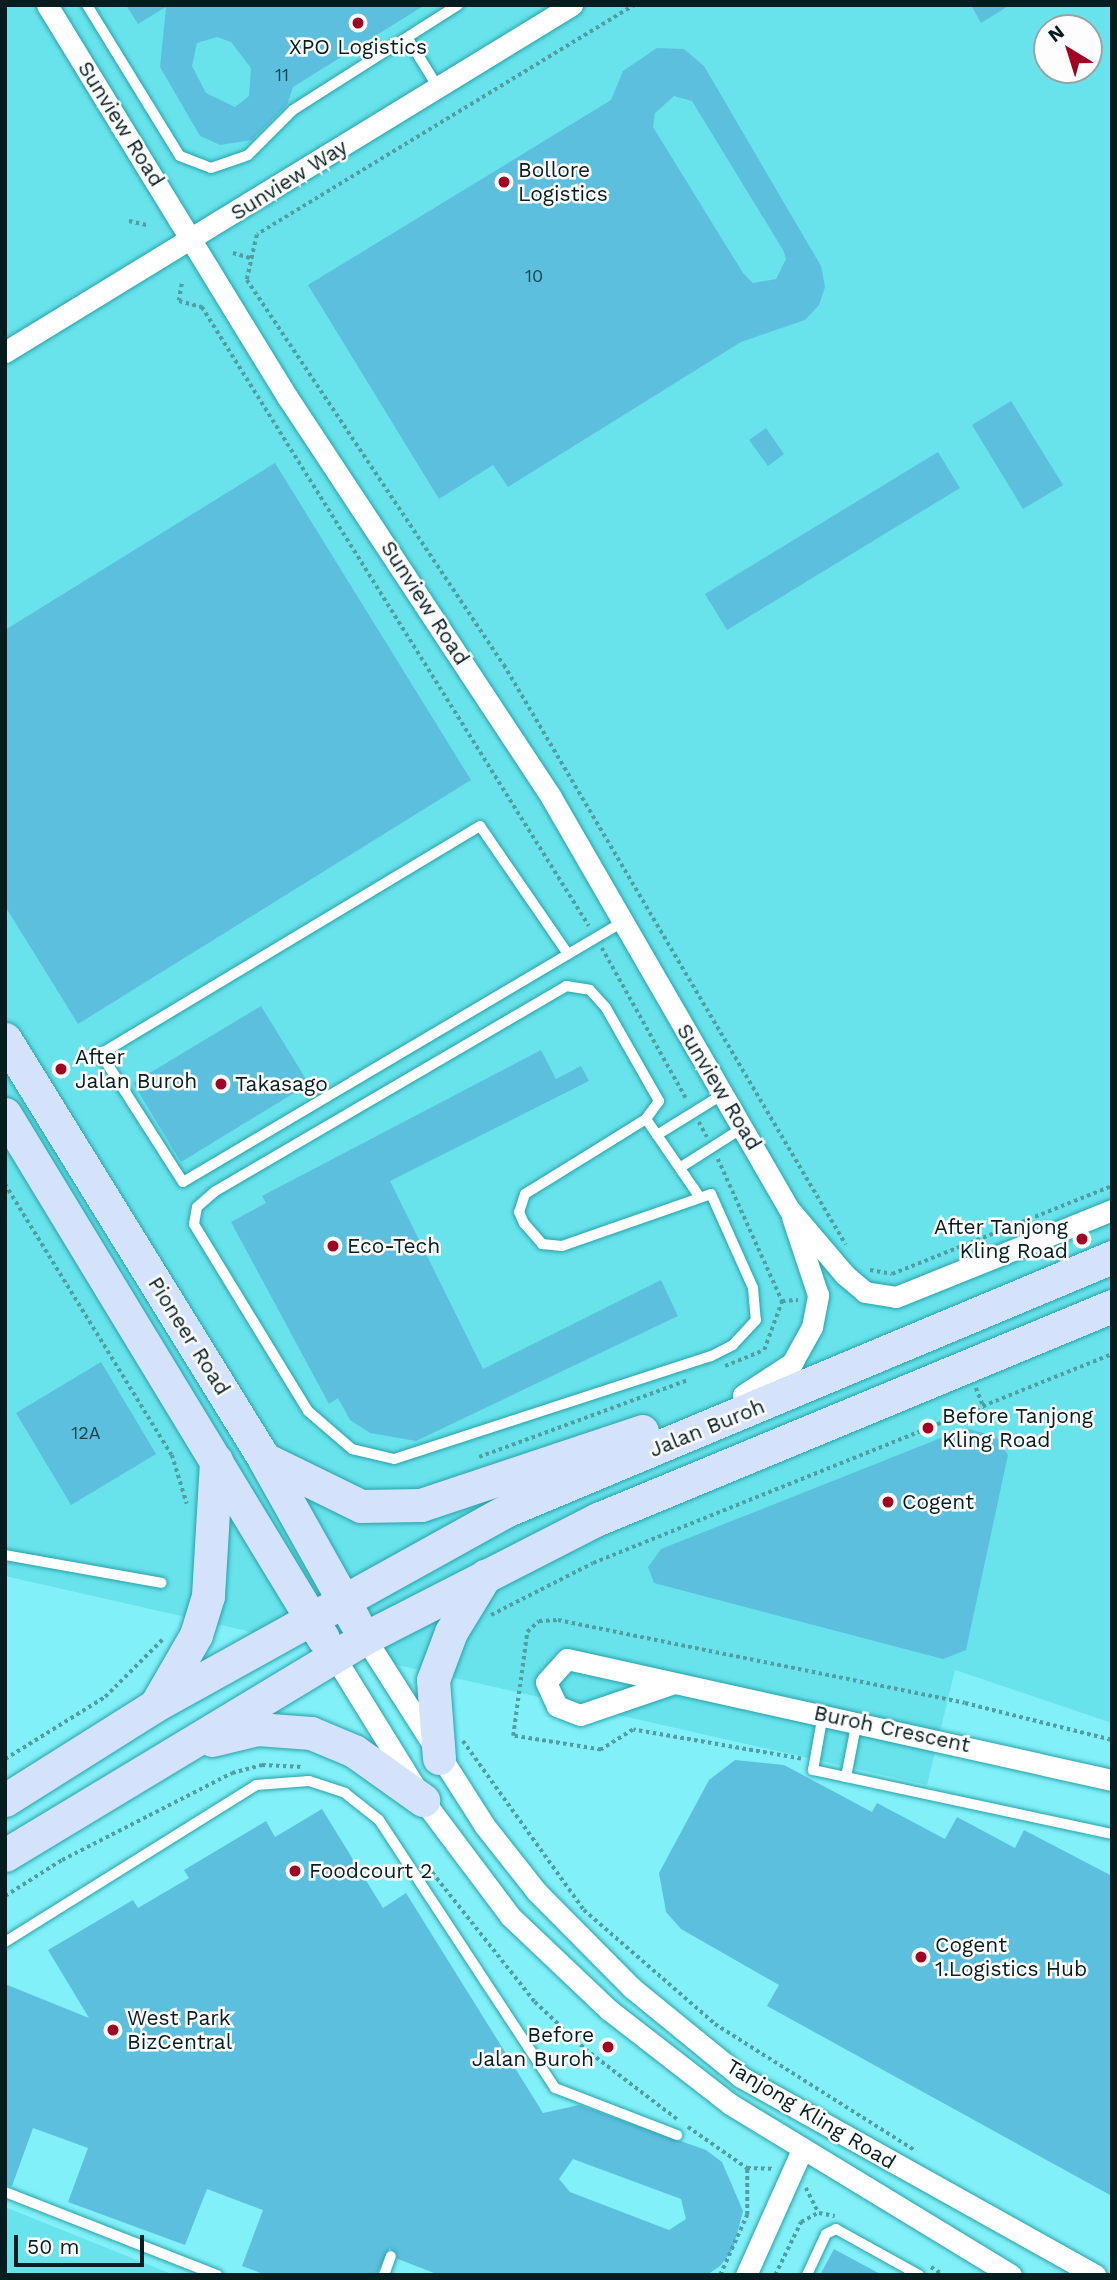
<!DOCTYPE html>
<html>
<head>
<meta charset="utf-8">
<style>
  body { margin:0 }
  #map { position:relative; width:1117px; height:2280px; overflow:hidden; background:#82f0f8; font-family:"Work Sans",sans-serif }
  div>[style] { position:absolute }
  [style*='--x'] { left:calc(var(--x)*1px); top:calc(var(--y)*1px); width:calc(var(--w)*1px); rotate:calc(var(--a)*1deg) }
  .built>* { inset:0; background:#68e3ec }
  .building>* { inset:0; background:#5dbfde }
  .path>* { height:3.5px; margin-top:-1.75px; transform-origin:0; background:repeating-linear-gradient(90deg,#519da3 0 3.5px,transparent 0 7px) }
  .roads { filter:drop-shadow(0 0 2px #27a1a9) drop-shadow(0 0 2px #27a1a9) }
  .service>* { height:10px; margin:-5px; padding:0 5px; transform-origin:5px; border-radius:5px; background:#fff }
  .minor>* { height:21px; margin:-10.5px; padding:0 10.5px; transform-origin:10.5px; border-radius:10.5px; background:#fff }
  .primary>* { height:33px; margin:-16.5px; padding:0 16.5px; transform-origin:16.5px; border-radius:16.5px; background:#d4e2fb }
  .dots>* { width:19px; height:19px; translate:-50% -50%; box-sizing:border-box; border:4px solid #fdfdfd; border-radius:50% }
  span { translate:-50% -50%; white-space:nowrap; text-align:center; line-height:1.15; -webkit-text-stroke:5px #fdfdfd; paint-order:stroke }
  .number-label { font-size:18px; color:#1b464f }
  .number-label span { -webkit-text-stroke-width:0 }
  .poi-label { font-size:21px; color:#051d1f }
  .left { translate:0 -50%; text-align:left }
  .right { translate:-100% -50%; text-align:right }
  .street-label { font-size:21px; color:#051d1f }
  .frame { position:absolute; inset:0; border:7px solid #051d1f; pointer-events:none }
  .north { position:absolute; left:1033px; top:14px; width:70px; height:70px; box-sizing:border-box; background:#fdfdfd; border:2px solid #9aa3a4; border-radius:50%; rotate:322deg; font-size:19px; font-weight:700; line-height:28px; text-align:center; color:#051d1f }
  .north::after { content:''; display:block; margin:auto; width:24px; height:32px; background:#a20323; clip-path:polygon(50% 0,100% 100%,50% 72%,0 100%) }
  .scale { position:absolute; left:14px; top:2235px; width:130px; height:32px; box-sizing:border-box; border:4px solid #051d1f; border-top:0; padding-left:9px; font-size:21px; line-height:24px; white-space:nowrap; color:#051d1f; -webkit-text-stroke:5px #fdfdfd; paint-order:stroke }
</style>
</head>
<body>
<div id="map">
  <div class="built">
    <i style="clip-path:polygon(evenodd,5px 5px,1112px 5px,1112px 1723px,955px 1670px,927px 1785px,5px 1576px,5px 5px,1047px 28px,1089px 28px,1089px 70px,1047px 70px,1047px 28px)"></i>
    <i style="clip-path:polygon(5px 2207px,174px 2275px,5px 2275px)"></i>
  </div>
  <div class="building">
    <i style="clip-path:polygon(evenodd,126px 5px,425px 5px,293px 87px,287px 105px,252px 140px,220px 145px,200px 136px,160px 67px,166px 7px,138px 24px,126px 5px,217px 37px,231px 42px,251px 68px,249px 96px,235px 107px,206px 93px,192px 66px,197px 43px,217px 37px)"></i>
    <i style="clip-path:polygon(971px 5px,1010px 5px,981px 23px)"></i>
    <i style="clip-path:polygon(evenodd,657px 48px,684px 49px,704px 66px,821px 266px,825px 287px,819px 305px,805px 320px,741px 342px,508px 487px,493px 465px,439px 499px,308px 285px,611px 100px,623px 71px,657px 48px,674px 96px,692px 101px,783px 250px,786px 259px,776px 279px,753px 283px,743px 273px,653px 127px,655px 113px,674px 96px)"></i>
    <i style="clip-path:polygon(1011px 401px,1063px 485px,1023px 509px,972px 425px)"></i>
    <i style="clip-path:polygon(766px 428px,784px 454px,768px 466px,749px 440px)"></i>
    <i style="clip-path:polygon(938px 452px,960px 488px,727px 630px,705px 594px)"></i>
    <i style="clip-path:polygon(275px 463px,471px 780px,78px 1024px,5px 906px,5px 630px)"></i>
    <i style="clip-path:polygon(261px 1006px,309px 1084px,181px 1162px,133px 1083px)"></i>
    <i style="clip-path:polygon(541px 1050px,556px 1079px,581px 1066px,589px 1081px,390px 1181px,483px 1369px,661px 1280px,678px 1316px,416px 1441px,370px 1433px,350px 1420px,338px 1398px,329px 1404px,231px 1222px,266px 1203px,262px 1196px)"></i>
    <i style="clip-path:polygon(101px 1362px,156px 1454px,71px 1505px,16px 1413px)"></i>
    <i style="clip-path:polygon(966px 1428px,996px 1437px,1008px 1455px,966px 1650px,943px 1659px,654px 1583px,648px 1567px,661px 1549px)"></i>
    <i style="clip-path:polygon(735px 1760px,784px 1765px,872px 1812px,877px 1803px,945px 1839px,957px 1817px,1015px 1848px,1024px 1830px,1112px 1876px,1112px 2196px,767px 2006px,779px 1985px,681px 1929px,666px 1912px,659px 1873px,709px 1780px)"></i>
    <i style="clip-path:polygon(evenodd,322px 1809px,383px 1908px,406px 1893px,543px 2113px,579px 2105px,706px 2150px,722px 2162px,743px 2211px,733px 2249px,720px 2266px,707px 2275px,439px 2275px,398px 2259px,390px 2248px,376px 2275px,266px 2275px,242px 2266px,263px 2210px,207px 2189px,185px 2245px,68px 2202px,88px 2148px,33px 2128px,12px 2186px,5px 2184px,5px 1984px,89px 2018px,48px 1950px,133px 1900px,138px 1908px,189px 1878px,184px 1870px,266px 1821px,275px 1837px,322px 1809px,573px 2159px,681px 2199px,686px 2219px,669px 2230px,570px 2192px,559px 2179px,573px 2159px)"></i>
    <i style="clip-path:polygon(834px 2249px,882px 2275px,820px 2275px)"></i>
  </div>
  <div class="path">
    <i style="--x:635;--y:5;--w:442;--a:148.7"></i>
    <i style="--x:257;--y:235;--w:46;--a:102.5"></i>
    <i style="--x:247;--y:280;--w:463;--a:56.3"></i>
    <i style="--x:504;--y:665;--w:673;--a:59.47"></i>
    <i style="--x:129;--y:221;--w:18;--a:13"></i>
    <i style="--x:233;--y:253;--w:19;--a:16"></i>
    <i style="--x:182;--y:284;--w:17;--a:100"></i>
    <i style="--x:179;--y:301;--w:24;--a:15"></i>
    <i style="--x:202;--y:307;--w:730;--a:57.99"></i>
    <i style="--x:602;--y:948;--w:174;--a:60.8"></i>
    <i style="--x:699;--y:1122;--w:17;--a:62"></i>
    <i style="--x:718;--y:1159;--w:156;--a:65.7"></i>
    <i style="--x:5;--y:1184;--w:318;--a:58.4"></i>
    <i style="--x:172;--y:1455;--w:51;--a:73"></i>
    <i style="--x:870;--y:1270;--w:22;--a:10"></i>
    <i style="--x:892;--y:1274;--w:237;--a:-21.8"></i>
    <i style="--x:725;--y:1366;--w:42;--a:-22.3"></i>
    <i style="--x:764;--y:1350;--w:52;--a:-69.8"></i>
    <i style="--x:782;--y:1301;--w:16;--a:-4"></i>
    <i style="--x:976;--y:1388;--w:22;--a:68"></i>
    <i style="--x:479;--y:1457;--w:223;--a:-20.2"></i>
    <i style="--x:491;--y:1615;--w:114;--a:-27"></i>
    <i style="--x:593;--y:1563;--w:560;--a:-21.93"></i>
    <i style="--x:463;--y:1741;--w:208;--a:54.4"></i>
    <i style="--x:584;--y:1910;--w:174;--a:41"></i>
    <i style="--x:715;--y:2024;--w:238;--a:32.3"></i>
    <i style="--x:5;--y:1759;--w:118;--a:-31.8"></i>
    <i style="--x:105;--y:1697;--w:83;--a:-45"></i>
    <i style="--x:801;--y:1759;--w:170;--a:-170.2"></i>
    <i style="--x:633;--y:1730;--w:38;--a:148"></i>
    <i style="--x:601;--y:1750;--w:89;--a:-171"></i>
    <i style="--x:513;--y:1736;--w:105;--a:-82.3"></i>
    <i style="--x:527;--y:1632;--w:16;--a:-43"></i>
    <i style="--x:539;--y:1621;--w:19;--a:-3"></i>
    <i style="--x:558;--y:1620;--w:415;--a:11.5"></i>
    <i style="--x:965;--y:1703;--w:152;--a:14.1"></i>
    <i style="--x:428;--y:1867;--w:172;--a:51.6"></i>
    <i style="--x:535;--y:2002;--w:69;--a:43.2"></i>
    <i style="--x:585;--y:2049;--w:116;--a:37.3"></i>
    <i style="--x:5;--y:1896;--w:67;--a:-32.3"></i>
    <i style="--x:62;--y:1860;--w:191;--a:-27.1"></i>
    <i style="--x:232;--y:1773;--w:31;--a:-15"></i>
    <i style="--x:262;--y:1765;--w:41;--a:2.8"></i>
    <i style="--x:688;--y:2127;--w:72;--a:34.8"></i>
    <i style="--x:747;--y:2168;--w:25;--a:2"></i>
    <i style="--x:806;--y:2188;--w:28;--a:63"></i>
    <i style="--x:819;--y:2213;--w:16;--a:11"></i>
    <i style="--x:931;--y:2267;--w:15;--a:32"></i>
    <i style="--x:720;--y:2275;--w:66;--a:-65.8"></i>
    <i style="--x:747;--y:2215;--w:47;--a:-90"></i>
    <i style="--x:775;--y:2275;--w:59;--a:-63.9"></i>
    <i style="--x:801;--y:2222;--w:19;--a:-28"></i>
  </div>
  <div class="roads">
    <div class="service">
      <i style="--x:87;--y:5;--w:177;--a:58.4"></i>
      <i style="--x:180;--y:156;--w:33;--a:21"></i>
      <i style="--x:211;--y:168;--w:39;--a:-19"></i>
      <i style="--x:248;--y:155;--w:64;--a:-45"></i>
      <i style="--x:293;--y:110;--w:196;--a:-32.5"></i>
      <i style="--x:408;--y:39;--w:59;--a:58.2"></i>
      <i style="--x:568;--y:954;--w:155;--a:-124.5"></i>
      <i style="--x:480;--y:826;--w:442;--a:149"></i>
      <i style="--x:101;--y:1054;--w:152;--a:57.4"></i>
      <i style="--x:183;--y:1182;--w:509;--a:-30.6"></i>
      <i style="--x:646;--y:1119;--w:142;--a:148.2"></i>
      <i style="--x:525;--y:1194;--w:19;--a:108"></i>
      <i style="--x:519;--y:1212;--w:12;--a:66"></i>
      <i style="--x:524;--y:1223;--w:28;--a:49"></i>
      <i style="--x:542;--y:1244;--w:20;--a:6"></i>
      <i style="--x:562;--y:1246;--w:158;--a:-19.2"></i>
      <i style="--x:711;--y:1194;--w:103;--a:65.9"></i>
      <i style="--x:753;--y:1288;--w:32;--a:85"></i>
      <i style="--x:756;--y:1320;--w:34;--a:133"></i>
      <i style="--x:733;--y:1345;--w:25;--a:153"></i>
      <i style="--x:711;--y:1356;--w:333;--a:162"></i>
      <i style="--x:394;--y:1459;--w:43;--a:-166.6"></i>
      <i style="--x:352;--y:1449;--w:58;--a:-139.2"></i>
      <i style="--x:308;--y:1411;--w:219;--a:-121.4"></i>
      <i style="--x:194;--y:1224;--w:17;--a:-80"></i>
      <i style="--x:197;--y:1207;--w:23;--a:-41"></i>
      <i style="--x:214;--y:1192;--w:408;--a:-30.3"></i>
      <i style="--x:566;--y:986;--w:24;--a:9"></i>
      <i style="--x:590;--y:990;--w:24;--a:48"></i>
      <i style="--x:606;--y:1008;--w:107;--a:60.3"></i>
      <i style="--x:659;--y:1101;--w:22;--a:126"></i>
      <i style="--x:646;--y:1119;--w:93;--a:55.5"></i>
      <i style="--x:657;--y:1135;--w:78;--a:-31.8"></i>
      <i style="--x:681;--y:1167;--w:75;--a:-32.4"></i>
      <i style="--x:5;--y:1555;--w:159;--a:10.1"></i>
      <i style="--x:823;--y:1714;--w:57;--a:100.1"></i>
      <i style="--x:813;--y:1770;--w:306;--a:12.1"></i>
      <i style="--x:846;--y:1777;--w:57;--a:-78.9"></i>
      <i style="--x:5;--y:1942;--w:296;--a:-32"></i>
      <i style="--x:256;--y:1785;--w:53;--a:-4.3"></i>
      <i style="--x:309;--y:1781;--w:38;--a:18"></i>
      <i style="--x:345;--y:1793;--w:43;--a:38.5"></i>
      <i style="--x:379;--y:1820;--w:321;--a:56.7"></i>
      <i style="--x:555;--y:2088;--w:131;--a:21.1"></i>
      <i style="--x:5;--y:2192;--w:228;--a:21.4"></i>
      <i style="--x:384;--y:2275;--w:20;--a:-70"></i>
      <i style="--x:807;--y:2275;--w:45;--a:-65.1"></i>
      <i style="--x:826;--y:2234;--w:11;--a:-27"></i>
      <i style="--x:836;--y:2229;--w:95;--a:29"></i>
    </div>
    <div class="minor">
      <i style="--x:47;--y:5;--w:461;--a:58.5"></i>
      <i style="--x:288;--y:398;--w:478;--a:56.6"></i>
      <i style="--x:551;--y:797;--w:476;--a:60"></i>
      <i style="--x:789;--y:1209;--w:87;--a:49.7"></i>
      <i style="--x:845;--y:1275;--w:26;--a:40"></i>
      <i style="--x:865;--y:1292;--w:31;--a:9"></i>
      <i style="--x:896;--y:1297;--w:233;--a:-21.9"></i>
      <i style="--x:5;--y:352;--w:665;--a:-31.47"></i>
      <i style="--x:743;--y:1395;--w:59;--a:-33.1"></i>
      <i style="--x:792;--y:1363;--w:41;--a:-60.9"></i>
      <i style="--x:812;--y:1327;--w:33;--a:-79"></i>
      <i style="--x:818;--y:1295;--w:82;--a:-108.4"></i>
      <i style="--x:365;--y:1638;--w:222;--a:57.5"></i>
      <i style="--x:484;--y:1825;--w:85;--a:51.7"></i>
      <i style="--x:537;--y:1892;--w:135;--a:45.3"></i>
      <i style="--x:632;--y:1988;--w:141;--a:39.2"></i>
      <i style="--x:741;--y:2077;--w:406;--a:29.2"></i>
      <i style="--x:334;--y:1656;--w:169;--a:58.3"></i>
      <i style="--x:423;--y:1800;--w:145;--a:53.1"></i>
      <i style="--x:510;--y:1916;--w:137;--a:43.5"></i>
      <i style="--x:609;--y:2010;--w:153;--a:37.8"></i>
      <i style="--x:730;--y:2104;--w:329;--a:31.3"></i>
      <i style="--x:671;--y:1684;--w:96;--a:161.2"></i>
      <i style="--x:580;--y:1715;--w:25;--a:-159"></i>
      <i style="--x:557;--y:1706;--w:26;--a:-115"></i>
      <i style="--x:546;--y:1682;--w:31;--a:-48"></i>
      <i style="--x:567;--y:1659;--w:558;--a:12.52"></i>
      <i style="--x:746;--y:2275;--w:137;--a:-65.9"></i>
    </div>
    <div class="primary">
      <i style="--x:5;--y:1039;--w:493;--a:58.3"></i>
      <i style="--x:264;--y:1459;--w:186;--a:60.7"></i>
      <i style="--x:5;--y:1114;--w:613;--a:58.75"></i>
      <i style="--x:265;--y:1459;--w:107;--a:26.1"></i>
      <i style="--x:361;--y:1506;--w:60;--a:-1"></i>
      <i style="--x:421;--y:1505;--w:233;--a:-18.5"></i>
      <i style="--x:158;--y:1701;--w:76;--a:-60.1"></i>
      <i style="--x:196;--y:1635;--w:41;--a:-72.9"></i>
      <i style="--x:208;--y:1596;--w:136;--a:-86.6"></i>
      <i style="--x:212;--y:1740;--w:46;--a:-13.7"></i>
      <i style="--x:257;--y:1729;--w:54;--a:4.2"></i>
      <i style="--x:311;--y:1733;--w:47;--a:22.7"></i>
      <i style="--x:354;--y:1751;--w:85;--a:35.4"></i>
      <i style="--x:439;--y:1758;--w:78;--a:-94.4"></i>
      <i style="--x:433;--y:1680;--w:51;--a:-69.4"></i>
      <i style="--x:451;--y:1632;--w:66;--a:-58.7"></i>
      <i style="--x:5;--y:1800;--w:176;--a:-32.2"></i>
      <i style="--x:154;--y:1706;--w:407;--a:-29"></i>
      <i style="--x:510;--y:1509;--w:653;--a:-22.71"></i>
      <i style="--x:5;--y:1855;--w:420;--a:-31.1"></i>
      <i style="--x:365;--y:1638;--w:262;--a:-27.1"></i>
      <i style="--x:598;--y:1519;--w:556;--a:-22.51"></i>
    </div>
  </div>
  <div class="dots">
    <i style="left:358px;top:23px;background:#a20323"></i>
    <i style="left:504px;top:182px;background:#a20323"></i>
    <i style="left:61px;top:1069px;background:#a20323"></i>
    <i style="left:221px;top:1084px;background:#a20323"></i>
    <i style="left:1082px;top:1239px;background:#a20323"></i>
    <i style="left:333px;top:1246px;background:#a20323"></i>
    <i style="left:928px;top:1428px;background:#a20323"></i>
    <i style="left:888px;top:1502px;background:#a20323"></i>
    <i style="left:295px;top:1871px;background:#a20323"></i>
    <i style="left:921px;top:1957px;background:#a20323"></i>
    <i style="left:113px;top:2030px;background:#a20323"></i>
    <i style="left:608px;top:2047px;background:#a20323"></i>
  </div>
  <div class="number-label">
    <span style="left:282px;top:75px">11</span>
    <span style="left:534px;top:276px">10</span>
    <span style="left:86px;top:1433px">12A</span>
  </div>
  <div class="poi-label">
    <span style="left:358px;top:47px">XPO Logistics</span>
    <span class="left" style="left:518px;top:182px">Bollore<br>Logistics</span>
    <span class="left" style="left:75px;top:1069px">After<br>Jalan Buroh</span>
    <span class="left" style="left:235px;top:1084px">Takasago</span>
    <span class="right" style="left:1068px;top:1239px">After Tanjong<br>Kling Road</span>
    <span class="left" style="left:347px;top:1246px">Eco-Tech</span>
    <span class="left" style="left:942px;top:1428px">Before Tanjong<br>Kling Road</span>
    <span class="left" style="left:902px;top:1502px">Cogent</span>
    <span class="left" style="left:309px;top:1871px">Foodcourt 2</span>
    <span class="left" style="left:935px;top:1957px">Cogent<br>1.Logistics Hub</span>
    <span class="left" style="left:127px;top:2030px">West Park<br>BizCentral</span>
    <span class="right" style="left:594px;top:2047px">Before<br>Jalan Buroh</span>
  </div>
  <div class="street-label">
    <span style="left:121px;top:124px;rotate:58deg">Sunview Road</span>
    <span style="left:289px;top:180px;rotate:-32deg">Sunview Way</span>
    <span style="left:425px;top:603px;rotate:57deg">Sunview Road</span>
    <span style="left:719px;top:1087px;rotate:59deg">Sunview Road</span>
    <span style="left:189px;top:1336px;rotate:58deg">Pioneer Road</span>
    <span style="left:707px;top:1428px;rotate:-22deg">Jalan Buroh</span>
    <span style="left:892px;top:1729px;rotate:12deg">Buroh Crescent</span>
    <span style="left:811px;top:2114px;rotate:31deg">Tanjong Kling Road</span>
  </div>
  <div class="frame"></div>
  <div class="north">N</div>
  <div class="scale">50 m</div>
</div>
</body>
</html>
